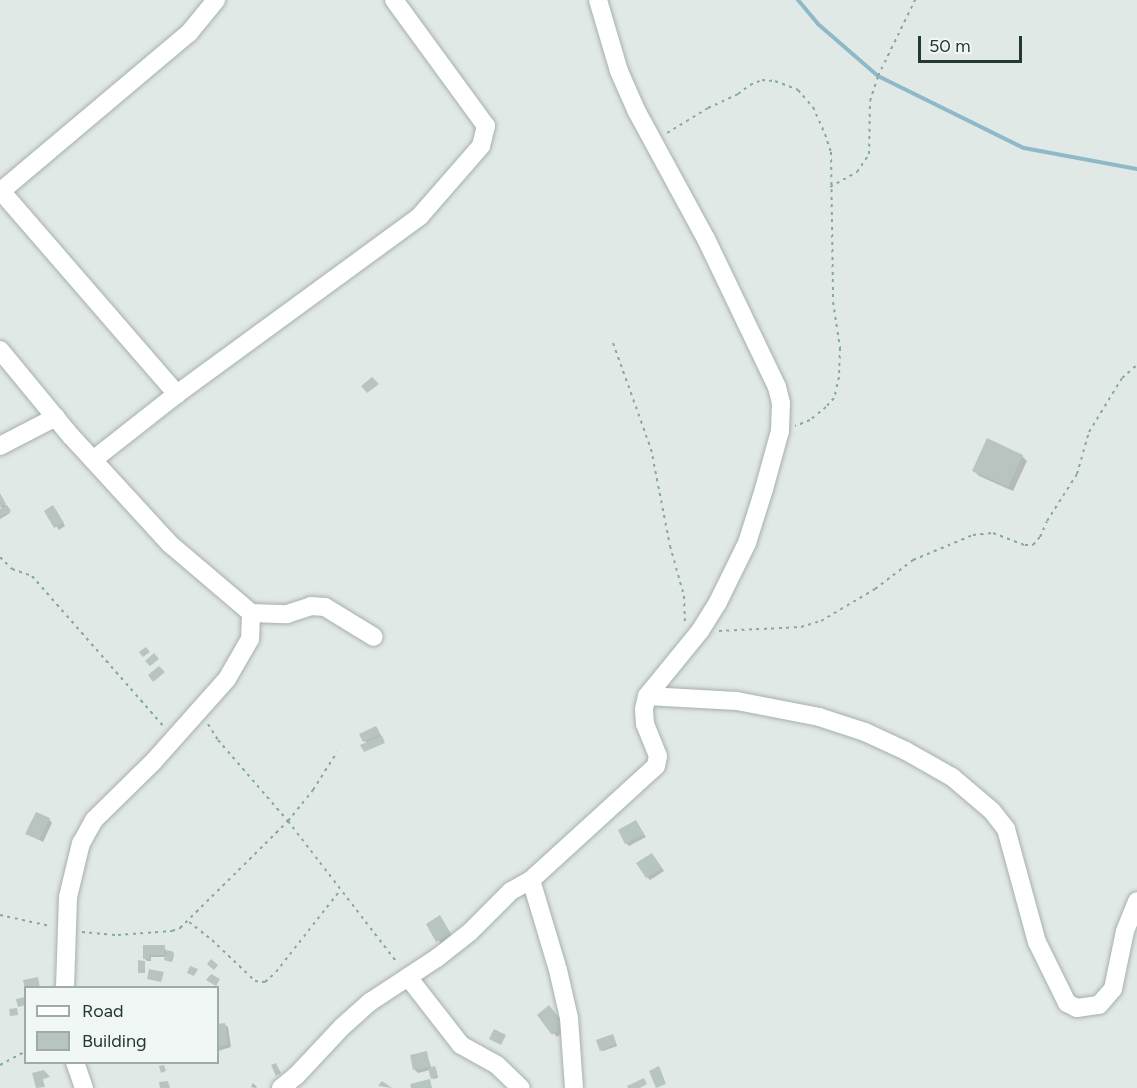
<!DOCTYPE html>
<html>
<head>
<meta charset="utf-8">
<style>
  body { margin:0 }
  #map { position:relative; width:1137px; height:1088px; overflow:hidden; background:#e1e9e7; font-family:Figtree,sans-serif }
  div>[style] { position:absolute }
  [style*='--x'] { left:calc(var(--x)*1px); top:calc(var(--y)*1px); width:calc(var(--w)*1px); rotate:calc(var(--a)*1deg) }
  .shadow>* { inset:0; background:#0003 }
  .stream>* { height:4px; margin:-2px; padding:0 2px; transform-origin:2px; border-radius:2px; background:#8fb9c8 }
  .building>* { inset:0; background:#b7c4c0 }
  .path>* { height:2px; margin-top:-1px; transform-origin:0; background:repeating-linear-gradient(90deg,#85a9a2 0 3px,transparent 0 7.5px) }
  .roads { filter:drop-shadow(0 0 2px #a5b0ae) drop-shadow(0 0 2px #a5b0ae) }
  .minor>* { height:18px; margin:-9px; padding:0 9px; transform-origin:9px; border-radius:9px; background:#fff }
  span { translate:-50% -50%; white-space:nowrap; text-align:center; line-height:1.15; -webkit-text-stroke:6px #f1f7f4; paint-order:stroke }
  .legend { position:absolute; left:24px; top:986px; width:195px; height:78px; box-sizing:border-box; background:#f1f7f4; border:2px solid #9faba7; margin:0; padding:8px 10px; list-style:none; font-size:18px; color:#243834 }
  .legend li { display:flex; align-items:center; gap:12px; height:30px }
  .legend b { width:30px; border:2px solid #9faba7 }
  .scale { position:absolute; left:918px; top:36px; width:104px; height:27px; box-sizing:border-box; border:3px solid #243834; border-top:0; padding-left:8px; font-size:18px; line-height:21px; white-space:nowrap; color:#243834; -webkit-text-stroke:4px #f1f7f4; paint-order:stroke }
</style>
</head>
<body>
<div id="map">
  <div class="shadow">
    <i style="clip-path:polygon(1022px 456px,1027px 461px,1013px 491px,979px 476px,974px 471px)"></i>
    <i style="clip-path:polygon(0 495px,10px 513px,0 519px,0 511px,3px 509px,0 506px)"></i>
    <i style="clip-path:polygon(56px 510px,65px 526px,59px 530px,46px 511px)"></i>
    <i style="clip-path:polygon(377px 728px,384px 741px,367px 744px,361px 734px)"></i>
    <i style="clip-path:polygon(49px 819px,52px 823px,43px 842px,27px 833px)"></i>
    <i style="clip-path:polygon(636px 822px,646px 837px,629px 846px,626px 843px)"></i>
    <i style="clip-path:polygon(655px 858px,664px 871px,650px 880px,647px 877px)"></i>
    <i style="clip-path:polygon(440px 917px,453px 937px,441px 944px,428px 924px)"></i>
    <i style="clip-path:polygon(144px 946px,164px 947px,167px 952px,174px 955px,172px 962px,167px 957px,151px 957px,151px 961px,147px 961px,144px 958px)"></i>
    <i style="clip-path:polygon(539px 1015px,567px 1029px,557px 1037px)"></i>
    <i style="clip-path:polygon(224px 1024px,228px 1027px,231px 1047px,218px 1051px,220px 1040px,218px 1025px)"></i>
    <i style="clip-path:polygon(614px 1037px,617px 1046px,603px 1051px,601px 1050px)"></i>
    <i style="clip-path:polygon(426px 1053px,432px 1069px,436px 1069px,438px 1078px,433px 1079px,430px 1070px,418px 1073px,415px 1070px)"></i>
    <i style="clip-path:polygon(253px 1083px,257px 1087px,256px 1088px,251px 1087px)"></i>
  </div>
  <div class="stream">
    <i style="--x:798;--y:0;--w:31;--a:50"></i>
    <i style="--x:818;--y:24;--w:79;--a:40.9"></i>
    <i style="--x:878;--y:76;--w:163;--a:26.3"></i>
    <i style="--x:1024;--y:148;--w:115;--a:10.5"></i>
  </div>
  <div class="building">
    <i style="clip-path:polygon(372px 377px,379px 384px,367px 393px,361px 386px)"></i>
    <i style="clip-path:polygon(987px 438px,1023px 455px,1008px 487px,972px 471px)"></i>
    <i style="clip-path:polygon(0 493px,6px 504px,0 507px)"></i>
    <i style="clip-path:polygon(7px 505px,11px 511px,0 517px,0 509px)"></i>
    <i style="clip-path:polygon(53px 505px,64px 523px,54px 528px,44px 511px)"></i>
    <i style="clip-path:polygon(146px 647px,150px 652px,143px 657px,139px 652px)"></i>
    <i style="clip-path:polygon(154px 653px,159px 659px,150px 666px,145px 661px)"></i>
    <i style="clip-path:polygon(159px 666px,165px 672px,153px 682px,148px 675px)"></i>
    <i style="clip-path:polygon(376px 726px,380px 734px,363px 742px,359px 734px)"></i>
    <i style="clip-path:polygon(382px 736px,385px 743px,364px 752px,360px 745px)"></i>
    <i style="clip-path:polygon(36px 812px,50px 818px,39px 840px,25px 834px)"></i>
    <i style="clip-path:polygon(636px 820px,644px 834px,625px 844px,618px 830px)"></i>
    <i style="clip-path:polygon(652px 853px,662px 868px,646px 878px,636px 863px)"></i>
    <i style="clip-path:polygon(440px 915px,451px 934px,436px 942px,426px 924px)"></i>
    <i style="clip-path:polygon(143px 945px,165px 945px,164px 955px,149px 955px,149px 959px,143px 959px)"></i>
    <i style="clip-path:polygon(167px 950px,174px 952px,171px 962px,164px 960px)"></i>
    <i style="clip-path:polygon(211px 959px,218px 965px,214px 970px,207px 964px)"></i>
    <i style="clip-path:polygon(138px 960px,145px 961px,145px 973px,138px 973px)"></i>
    <i style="clip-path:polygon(190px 966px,198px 969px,194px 976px,187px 973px)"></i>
    <i style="clip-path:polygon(149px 969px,164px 972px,161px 982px,147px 979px)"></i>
    <i style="clip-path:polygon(211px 974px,220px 979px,216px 986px,206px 980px)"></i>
    <i style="clip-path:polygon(38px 977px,40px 988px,25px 988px,23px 980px)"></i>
    <i style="clip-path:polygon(25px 997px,26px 1005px,18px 1007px,16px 999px)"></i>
    <i style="clip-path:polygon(549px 1005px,565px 1025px,552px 1035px,537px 1015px)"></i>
    <i style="clip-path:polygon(17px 1008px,18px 1015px,10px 1016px,9px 1009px)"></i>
    <i style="clip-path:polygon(225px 1023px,228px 1044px,218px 1047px,218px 1024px)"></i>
    <i style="clip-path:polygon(494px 1029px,506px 1035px,501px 1045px,489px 1039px)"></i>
    <i style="clip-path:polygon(613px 1034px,616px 1044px,600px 1051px,596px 1040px)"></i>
    <i style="clip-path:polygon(427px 1051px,430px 1067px,413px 1070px,410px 1055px)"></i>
    <i style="clip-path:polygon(276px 1063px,281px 1073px,276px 1076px,271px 1065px)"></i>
    <i style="clip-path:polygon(164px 1065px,166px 1071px,161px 1073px,159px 1066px)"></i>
    <i style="clip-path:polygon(435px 1066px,438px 1077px,431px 1079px,428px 1068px)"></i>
    <i style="clip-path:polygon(659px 1066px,666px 1084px,656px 1088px,649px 1071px)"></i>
    <i style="clip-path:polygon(44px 1070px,50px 1077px,43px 1079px,45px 1087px,36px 1088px,32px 1073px)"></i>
    <i style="clip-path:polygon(644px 1078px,647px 1084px,640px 1088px,628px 1088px,627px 1086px)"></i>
    <i style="clip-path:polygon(430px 1079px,432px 1088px,411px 1088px,410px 1084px)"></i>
    <i style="clip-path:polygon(168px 1081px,170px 1088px,160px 1088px,159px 1082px)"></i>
    <i style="clip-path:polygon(382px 1081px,392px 1088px,378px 1086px)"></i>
  </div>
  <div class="path">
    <i style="--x:667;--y:133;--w:48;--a:-31.4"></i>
    <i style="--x:708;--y:108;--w:33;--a:-25"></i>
    <i style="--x:738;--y:94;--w:15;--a:-37"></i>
    <i style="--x:750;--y:85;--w:13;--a:-23"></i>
    <i style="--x:762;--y:80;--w:13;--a:4"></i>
    <i style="--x:775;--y:81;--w:25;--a:21"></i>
    <i style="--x:798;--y:90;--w:23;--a:49"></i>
    <i style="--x:813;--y:107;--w:30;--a:66"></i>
    <i style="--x:825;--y:134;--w:19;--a:72"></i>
    <i style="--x:831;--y:152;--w:150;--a:89.2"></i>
    <i style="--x:833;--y:302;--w:47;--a:81.3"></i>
    <i style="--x:840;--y:348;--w:29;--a:92"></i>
    <i style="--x:839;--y:377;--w:22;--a:103"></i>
    <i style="--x:834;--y:398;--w:12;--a:132"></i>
    <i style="--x:826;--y:407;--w:21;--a:141"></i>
    <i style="--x:810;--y:420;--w:16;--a:158"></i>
    <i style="--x:830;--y:187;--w:31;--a:-29"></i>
    <i style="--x:857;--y:172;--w:22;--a:-56"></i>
    <i style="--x:869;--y:154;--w:53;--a:-88.9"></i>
    <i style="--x:870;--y:101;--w:26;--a:-72"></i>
    <i style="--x:878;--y:76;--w:85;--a:-64"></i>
    <i style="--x:613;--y:343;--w:113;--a:70.3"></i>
    <i style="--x:651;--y:449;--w:99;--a:78.9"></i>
    <i style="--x:670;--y:546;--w:52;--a:74.4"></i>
    <i style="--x:684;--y:596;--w:27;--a:88"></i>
    <i style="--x:0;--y:557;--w:17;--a:45"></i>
    <i style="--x:12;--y:569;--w:21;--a:19"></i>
    <i style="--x:32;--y:576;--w:201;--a:48.8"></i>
    <i style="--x:719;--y:631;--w:82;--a:-2.8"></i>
    <i style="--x:801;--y:627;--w:21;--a:-17"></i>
    <i style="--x:821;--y:621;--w:63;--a:-30.7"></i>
    <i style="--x:875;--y:589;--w:48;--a:-37.3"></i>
    <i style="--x:913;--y:560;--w:65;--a:-22.6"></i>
    <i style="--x:973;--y:535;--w:20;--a:-6"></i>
    <i style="--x:993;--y:533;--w:34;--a:21"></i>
    <i style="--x:1025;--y:545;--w:8;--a:0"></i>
    <i style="--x:1033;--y:545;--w:11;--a:-49"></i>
    <i style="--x:1040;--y:537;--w:17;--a:-66"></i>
    <i style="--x:1047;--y:521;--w:56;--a:-57.4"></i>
    <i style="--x:1077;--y:474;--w:44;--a:-74.1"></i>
    <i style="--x:1089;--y:432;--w:63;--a:-58.6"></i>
    <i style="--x:1122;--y:378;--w:20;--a:-41"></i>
    <i style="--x:208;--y:724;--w:19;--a:58"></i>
    <i style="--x:218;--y:740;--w:107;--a:49.2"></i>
    <i style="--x:288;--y:821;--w:180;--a:52.4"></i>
    <i style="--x:0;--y:915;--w:51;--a:12.4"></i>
    <i style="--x:189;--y:922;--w:29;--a:38"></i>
    <i style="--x:212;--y:940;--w:59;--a:43.6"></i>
    <i style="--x:255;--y:981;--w:10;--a:6"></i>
    <i style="--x:265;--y:982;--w:15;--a:-42"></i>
    <i style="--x:276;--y:972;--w:105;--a:-51.9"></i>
    <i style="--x:82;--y:932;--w:36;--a:5"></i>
    <i style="--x:118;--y:935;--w:54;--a:-4.2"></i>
    <i style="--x:172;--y:931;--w:9;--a:-21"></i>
    <i style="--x:180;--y:928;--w:152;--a:-44.7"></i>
    <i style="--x:288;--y:821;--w:40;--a:-51"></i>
    <i style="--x:313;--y:790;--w:45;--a:-57.7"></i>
    <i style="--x:0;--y:1065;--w:30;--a:-28"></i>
  </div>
  <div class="roads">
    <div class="minor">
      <i style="--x:1;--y:191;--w:269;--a:49.1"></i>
      <i style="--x:0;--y:192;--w:247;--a:-40.1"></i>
      <i style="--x:189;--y:33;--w:43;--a:-50.7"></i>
      <i style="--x:0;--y:350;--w:112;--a:50.5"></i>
      <i style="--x:71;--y:436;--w:147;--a:47.5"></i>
      <i style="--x:170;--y:544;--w:106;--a:40.4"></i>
      <i style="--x:251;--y:613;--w:26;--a:92"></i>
      <i style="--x:250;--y:639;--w:46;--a:119.9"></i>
      <i style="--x:227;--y:679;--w:110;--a:131.7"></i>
      <i style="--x:154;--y:761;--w:84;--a:135.5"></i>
      <i style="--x:94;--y:820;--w:26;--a:119"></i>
      <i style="--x:81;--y:843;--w:56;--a:103.5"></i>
      <i style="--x:68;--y:897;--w:91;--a:91.9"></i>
      <i style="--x:0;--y:446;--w:63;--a:-27.4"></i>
      <i style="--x:93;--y:460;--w:107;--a:-38.2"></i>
      <i style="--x:177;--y:394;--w:301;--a:-36.2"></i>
      <i style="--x:420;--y:216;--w:93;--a:-48.9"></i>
      <i style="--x:481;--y:146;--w:21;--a:-76"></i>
      <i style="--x:486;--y:126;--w:156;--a:-126.1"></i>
      <i style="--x:251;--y:613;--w:36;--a:2"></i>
      <i style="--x:287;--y:614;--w:25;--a:-18"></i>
      <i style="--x:311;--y:606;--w:14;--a:4"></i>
      <i style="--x:325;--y:607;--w:57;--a:31.5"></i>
      <i style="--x:647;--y:696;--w:90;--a:3.2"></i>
      <i style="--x:737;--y:701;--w:84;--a:11"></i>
      <i style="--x:819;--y:717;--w:48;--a:18.1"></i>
      <i style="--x:865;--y:732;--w:45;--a:24.9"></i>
      <i style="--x:906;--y:751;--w:53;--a:29.5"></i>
      <i style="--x:952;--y:777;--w:52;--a:40.4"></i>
      <i style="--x:992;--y:811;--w:23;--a:52"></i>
      <i style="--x:1006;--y:829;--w:117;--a:74.7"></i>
      <i style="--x:1037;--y:942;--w:68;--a:63.8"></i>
      <i style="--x:1067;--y:1003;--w:11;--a:27"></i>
      <i style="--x:1077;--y:1008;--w:22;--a:-8"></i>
      <i style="--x:1099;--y:1005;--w:21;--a:-49"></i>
      <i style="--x:1113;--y:989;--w:59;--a:-78.3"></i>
      <i style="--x:1125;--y:931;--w:32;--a:-68"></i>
      <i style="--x:531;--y:880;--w:94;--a:73.3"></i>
      <i style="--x:558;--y:970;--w:49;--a:77.1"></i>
      <i style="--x:569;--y:1018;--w:70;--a:85.9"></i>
      <i style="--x:408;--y:977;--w:86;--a:52.1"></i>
      <i style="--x:461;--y:1045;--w:41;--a:29.1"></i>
      <i style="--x:497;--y:1065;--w:33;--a:44"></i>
      <i style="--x:75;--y:1062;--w:28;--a:71"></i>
      <i style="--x:281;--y:1088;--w:19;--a:-39"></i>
      <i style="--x:296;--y:1076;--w:67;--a:-46.8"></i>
      <i style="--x:342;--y:1027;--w:38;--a:-42"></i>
      <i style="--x:370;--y:1002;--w:80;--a:-33.3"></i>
      <i style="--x:437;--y:958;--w:42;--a:-38.2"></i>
      <i style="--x:470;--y:932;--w:58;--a:-45"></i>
      <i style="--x:511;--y:891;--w:23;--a:-29"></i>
      <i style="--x:531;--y:880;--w:169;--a:-42.4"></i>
      <i style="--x:656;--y:766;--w:10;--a:-79"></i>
      <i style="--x:658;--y:756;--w:35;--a:-112"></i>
      <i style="--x:645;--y:724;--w:15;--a:-94"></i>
      <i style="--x:644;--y:709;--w:13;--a:-77"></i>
      <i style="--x:647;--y:696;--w:84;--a:-50.8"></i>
      <i style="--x:700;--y:631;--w:34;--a:-58"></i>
      <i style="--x:718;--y:602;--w:66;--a:-63.8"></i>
      <i style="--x:747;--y:543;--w:57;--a:-72.5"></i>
      <i style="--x:764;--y:489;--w:60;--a:-74.6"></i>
      <i style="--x:780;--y:431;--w:28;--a:-88"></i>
      <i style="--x:781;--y:403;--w:16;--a:-104"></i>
      <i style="--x:777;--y:387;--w:164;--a:-115.6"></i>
      <i style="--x:706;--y:239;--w:145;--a:-118.5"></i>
      <i style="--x:637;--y:112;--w:45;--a:-113.7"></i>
      <i style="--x:619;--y:71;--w:74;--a:-106.5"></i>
    </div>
  </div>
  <ul class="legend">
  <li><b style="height:8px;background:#fff"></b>Road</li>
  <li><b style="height:16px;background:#b7c4c0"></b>Building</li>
  </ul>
  <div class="scale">50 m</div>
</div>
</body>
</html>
